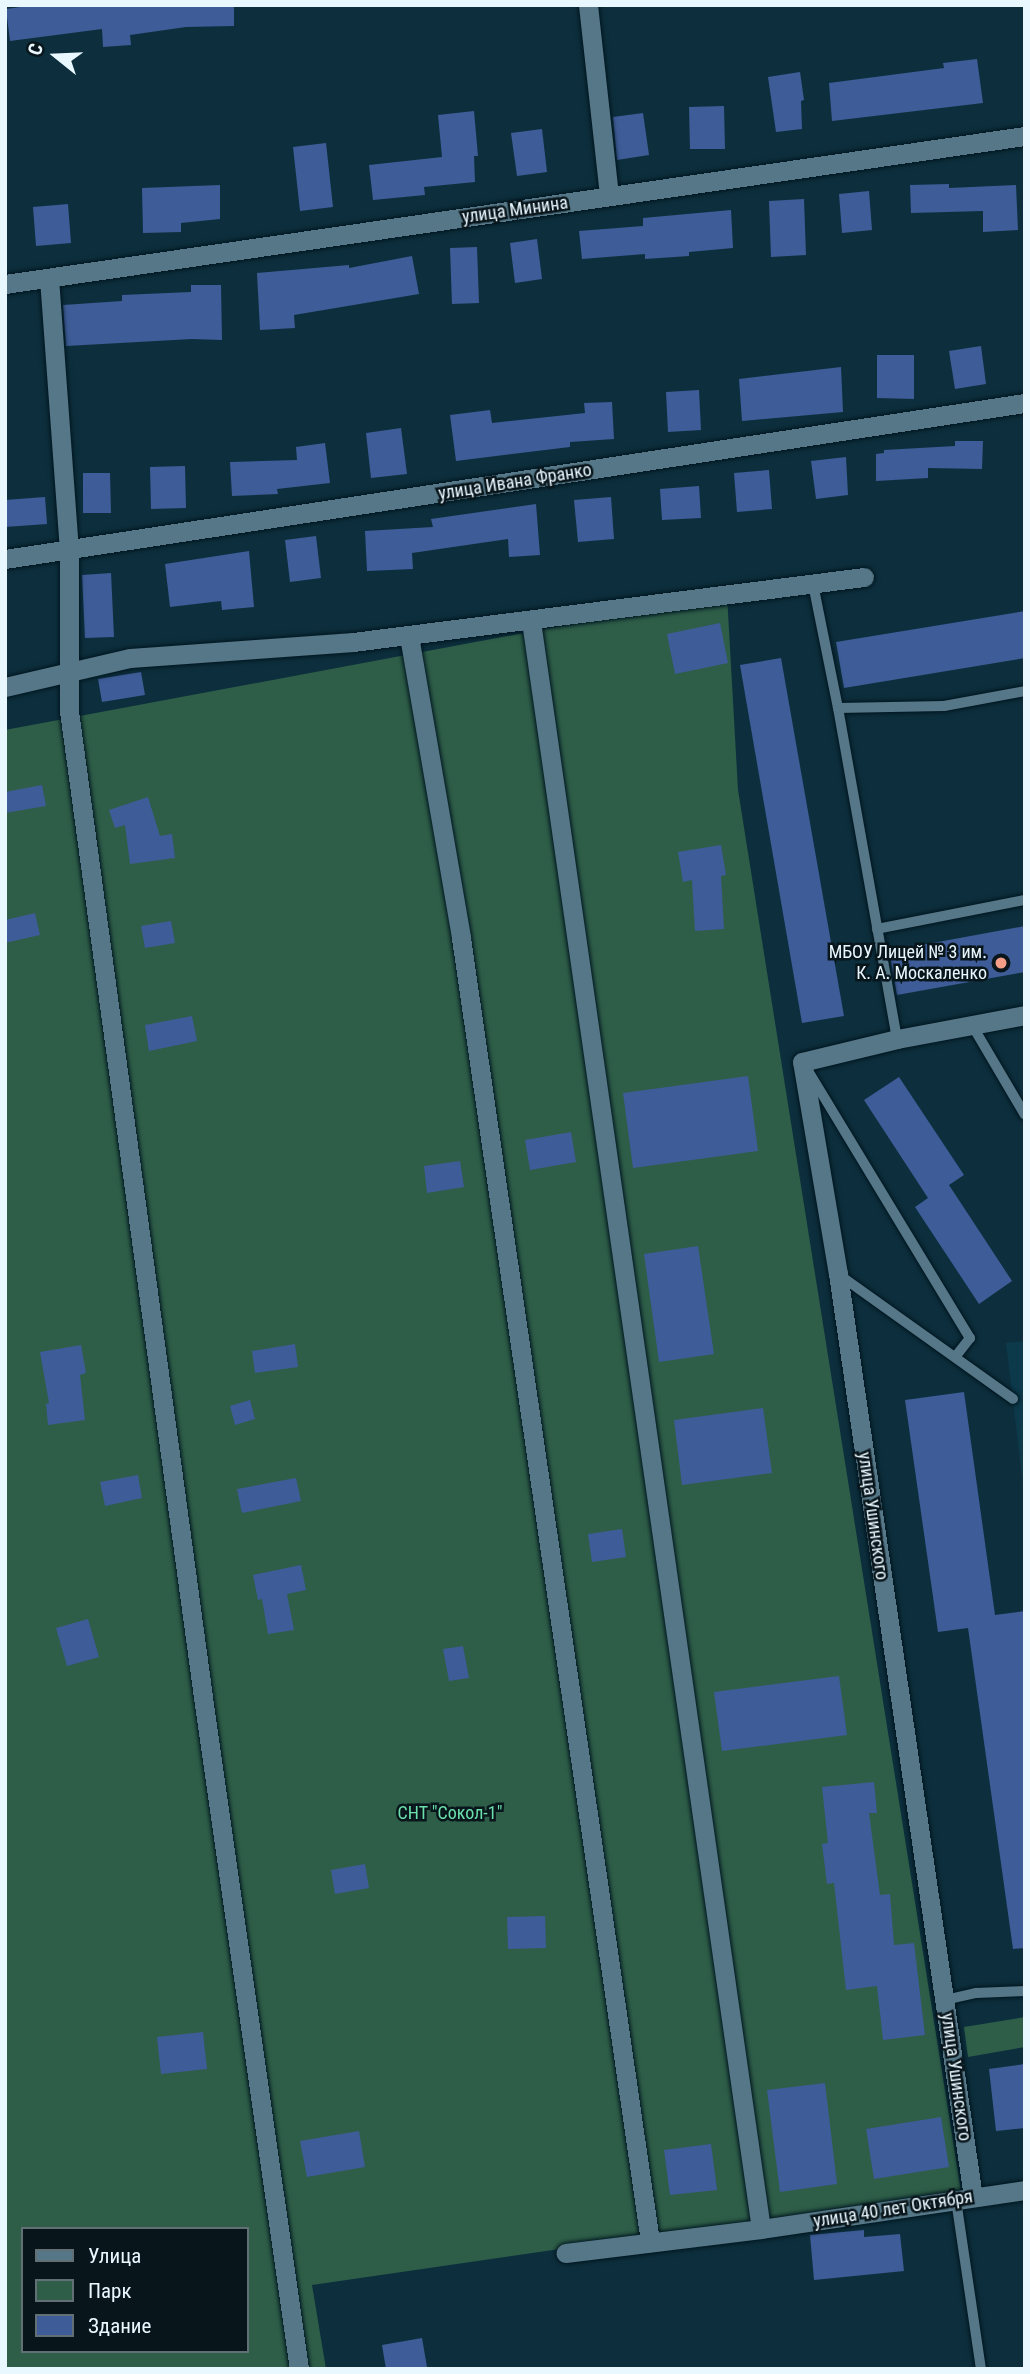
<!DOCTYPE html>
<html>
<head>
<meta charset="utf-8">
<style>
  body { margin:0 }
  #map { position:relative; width:1030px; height:2374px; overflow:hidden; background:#0d2f3d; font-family:"Roboto Condensed",sans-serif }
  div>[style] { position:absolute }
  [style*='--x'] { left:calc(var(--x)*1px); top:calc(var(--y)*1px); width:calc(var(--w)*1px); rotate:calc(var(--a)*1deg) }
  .built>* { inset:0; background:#0c3a4b }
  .green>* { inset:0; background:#2e5e48 }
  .building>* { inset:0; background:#3e5c97 }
  .roads { filter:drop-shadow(0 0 2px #001620) drop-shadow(0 0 2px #001620) }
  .service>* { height:10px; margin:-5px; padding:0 5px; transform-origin:5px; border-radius:5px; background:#557787 }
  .minor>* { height:19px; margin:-9.5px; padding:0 9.5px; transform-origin:9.5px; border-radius:9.5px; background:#557787 }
  .dots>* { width:19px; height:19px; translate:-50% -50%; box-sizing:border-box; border:4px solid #08151b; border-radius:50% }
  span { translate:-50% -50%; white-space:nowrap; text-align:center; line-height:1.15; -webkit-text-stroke:5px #08151b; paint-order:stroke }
  .street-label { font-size:18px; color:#e9f8ff }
  .poi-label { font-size:18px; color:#e9f8ff }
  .right { translate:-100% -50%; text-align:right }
  .park-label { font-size:18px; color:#6be0ac }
  .frame { position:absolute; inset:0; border:7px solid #e9f8ff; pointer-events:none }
  .legend { position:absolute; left:21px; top:2227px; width:228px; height:126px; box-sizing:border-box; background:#08151b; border:2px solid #627076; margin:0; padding:9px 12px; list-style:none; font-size:21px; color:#e9f8ff }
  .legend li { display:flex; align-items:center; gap:14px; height:35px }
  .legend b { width:35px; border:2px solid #627076 }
  .north { position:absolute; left:21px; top:21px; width:70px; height:70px; -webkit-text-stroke:5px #08151b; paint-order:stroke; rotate:288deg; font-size:19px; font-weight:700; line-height:28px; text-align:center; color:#e9f8ff }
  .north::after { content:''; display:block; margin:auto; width:24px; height:32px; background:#e9f8ff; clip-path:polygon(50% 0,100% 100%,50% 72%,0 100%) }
</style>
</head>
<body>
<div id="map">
  <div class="built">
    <i style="clip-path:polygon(1025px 1341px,1025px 1500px,1006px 1343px)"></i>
  </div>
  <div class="green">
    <i style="clip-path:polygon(evenodd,727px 595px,738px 790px,961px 2191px,312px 2285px,326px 2369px,5px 2369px,5px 730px,727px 595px,23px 2229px,247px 2229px,247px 2351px,23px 2351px,23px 2229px)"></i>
    <i style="clip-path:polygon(1025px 2017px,1025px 2047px,968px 2057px,964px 2027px)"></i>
  </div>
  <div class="building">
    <i style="clip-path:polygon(35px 5px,234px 5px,234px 26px,186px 27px,130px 35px,131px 45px,103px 47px,102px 29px,10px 41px,6px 9px)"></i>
    <i style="clip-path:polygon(977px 59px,983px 103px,832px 121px,829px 83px,944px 68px,943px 63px)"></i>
    <i style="clip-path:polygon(800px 72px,804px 100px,801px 101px,802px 129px,776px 132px,768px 77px)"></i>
    <i style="clip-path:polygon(724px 106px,725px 149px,690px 149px,689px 107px)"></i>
    <i style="clip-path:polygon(474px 111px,478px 156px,474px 156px,475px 182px,424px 187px,425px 195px,373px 200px,369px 165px,442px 157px,438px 115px)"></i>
    <i style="clip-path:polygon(643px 113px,649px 155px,617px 160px,613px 117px)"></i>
    <i style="clip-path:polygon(542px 129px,547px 172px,517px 176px,511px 133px)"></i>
    <i style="clip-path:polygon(326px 143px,333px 207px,300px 211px,293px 147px)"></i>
    <i style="clip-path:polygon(949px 184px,949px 188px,1016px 185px,1018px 230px,983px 232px,983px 211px,911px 213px,910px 185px)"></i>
    <i style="clip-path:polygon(220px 185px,220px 219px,181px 223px,181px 232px,143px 233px,142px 188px)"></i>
    <i style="clip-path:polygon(869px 191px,872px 230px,842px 233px,839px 194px)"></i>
    <i style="clip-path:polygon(804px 199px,806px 255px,771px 257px,769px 201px)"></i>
    <i style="clip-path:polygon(68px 204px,71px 243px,36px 246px,33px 207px)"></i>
    <i style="clip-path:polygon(731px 210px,733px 248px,689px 252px,689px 256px,645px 259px,645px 254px,582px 259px,579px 231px,643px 226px,643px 218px)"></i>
    <i style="clip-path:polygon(537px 239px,542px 279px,515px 283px,510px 243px)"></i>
    <i style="clip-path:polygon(477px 247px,479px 303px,452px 304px,450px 248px)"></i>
    <i style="clip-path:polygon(412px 256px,419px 294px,294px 315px,295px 328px,260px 330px,257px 273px,349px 265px,349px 268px)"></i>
    <i style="clip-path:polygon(191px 285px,221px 285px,222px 340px,192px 339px,66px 346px,63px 305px,122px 301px,122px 295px,191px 292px)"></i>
    <i style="clip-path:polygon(981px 346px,986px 384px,955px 389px,949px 351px)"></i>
    <i style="clip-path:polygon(877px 355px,914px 355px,914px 399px,877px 398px)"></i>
    <i style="clip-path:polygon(841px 367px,843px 412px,742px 421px,739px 379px)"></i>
    <i style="clip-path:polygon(699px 390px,701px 430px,668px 432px,666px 392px)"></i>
    <i style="clip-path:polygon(612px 402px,614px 439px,570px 442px,570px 447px,456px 461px,450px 415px,490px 410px,492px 423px,585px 413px,584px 403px)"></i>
    <i style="clip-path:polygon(401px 428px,407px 474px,371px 478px,366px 433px)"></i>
    <i style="clip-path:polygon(955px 441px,983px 441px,982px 469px,928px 468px,928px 478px,876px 481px,876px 454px,884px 453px,884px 450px,955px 446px)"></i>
    <i style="clip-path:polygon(325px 443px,330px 483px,277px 489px,278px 494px,232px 496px,230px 462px,297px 460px,296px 447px)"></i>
    <i style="clip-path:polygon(846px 457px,848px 495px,816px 499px,811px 461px)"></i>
    <i style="clip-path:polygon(185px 466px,186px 508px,151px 509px,150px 467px)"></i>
    <i style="clip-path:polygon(769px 470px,772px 509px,737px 512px,734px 473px)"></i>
    <i style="clip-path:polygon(83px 473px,110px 473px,111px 513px,83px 513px)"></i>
    <i style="clip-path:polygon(699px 486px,701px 518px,662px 520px,660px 489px)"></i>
    <i style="clip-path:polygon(45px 497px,47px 524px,5px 527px,5px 500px)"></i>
    <i style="clip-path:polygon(611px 497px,614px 539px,578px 542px,574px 500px)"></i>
    <i style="clip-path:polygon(536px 504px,540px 555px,509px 557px,508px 539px,412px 553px,413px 569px,367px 571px,365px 531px,433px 527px,431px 519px)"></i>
    <i style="clip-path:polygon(316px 536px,321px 578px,290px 582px,285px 540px)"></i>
    <i style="clip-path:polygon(249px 551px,254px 607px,222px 610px,221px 601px,170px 607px,165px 564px)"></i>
    <i style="clip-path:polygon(111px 573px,114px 637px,85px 638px,82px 575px)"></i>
    <i style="clip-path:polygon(1025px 611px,1025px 658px,844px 688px,836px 642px)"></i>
    <i style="clip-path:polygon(720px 623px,728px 663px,675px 674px,667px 634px)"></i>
    <i style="clip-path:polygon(781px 658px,844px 1016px,802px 1023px,740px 665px)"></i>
    <i style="clip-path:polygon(141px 672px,145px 695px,102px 702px,98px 679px)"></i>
    <i style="clip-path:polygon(42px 785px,46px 806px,5px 813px,5px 792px)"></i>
    <i style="clip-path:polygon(148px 797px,160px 836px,172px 834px,175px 858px,130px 864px,125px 825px,115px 828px,109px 810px)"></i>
    <i style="clip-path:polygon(721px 845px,726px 875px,721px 876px,724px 929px,695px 931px,692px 880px,683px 882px,678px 852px)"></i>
    <i style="clip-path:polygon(35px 913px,40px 935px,5px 943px,5px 920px)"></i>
    <i style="clip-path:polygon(171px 921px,175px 943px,145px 948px,141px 926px)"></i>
    <i style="clip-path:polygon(1025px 926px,1025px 972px,897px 995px,889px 951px)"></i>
    <i style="clip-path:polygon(192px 1016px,197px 1041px,149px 1051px,145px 1025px)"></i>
    <i style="clip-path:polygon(748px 1076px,758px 1151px,633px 1168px,623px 1093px)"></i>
    <i style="clip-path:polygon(899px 1077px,964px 1175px,949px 1185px,1012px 1281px,979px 1304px,915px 1207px,928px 1198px,864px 1100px)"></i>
    <i style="clip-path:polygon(571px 1132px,576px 1162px,530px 1170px,525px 1140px)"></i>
    <i style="clip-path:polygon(460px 1161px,464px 1187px,427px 1193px,424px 1166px)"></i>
    <i style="clip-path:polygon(698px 1246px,714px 1354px,659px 1362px,644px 1254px)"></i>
    <i style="clip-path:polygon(295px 1344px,298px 1367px,255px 1373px,252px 1351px)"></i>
    <i style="clip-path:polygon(81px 1345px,86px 1373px,80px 1375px,85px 1420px,48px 1425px,46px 1404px,49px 1403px,40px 1352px)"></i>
    <i style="clip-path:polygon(964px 1392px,995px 1615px,1025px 1611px,1025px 1948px,1013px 1949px,968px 1628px,938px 1632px,905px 1400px)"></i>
    <i style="clip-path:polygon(250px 1400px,255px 1419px,235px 1425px,230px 1406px)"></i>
    <i style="clip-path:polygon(763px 1408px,772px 1473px,682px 1485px,674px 1420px)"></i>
    <i style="clip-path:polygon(138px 1475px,142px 1498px,105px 1506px,100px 1482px)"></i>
    <i style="clip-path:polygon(296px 1478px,301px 1501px,242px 1513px,237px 1489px)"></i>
    <i style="clip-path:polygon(622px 1529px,626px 1557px,592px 1562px,588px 1534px)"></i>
    <i style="clip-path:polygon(301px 1565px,306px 1590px,287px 1594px,294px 1630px,268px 1634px,262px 1599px,258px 1600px,253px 1575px)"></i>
    <i style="clip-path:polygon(88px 1619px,99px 1657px,67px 1666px,56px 1628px)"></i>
    <i style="clip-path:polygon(463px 1646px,469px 1678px,449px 1681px,443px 1649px)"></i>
    <i style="clip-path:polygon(839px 1676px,847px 1735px,722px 1751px,714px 1692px)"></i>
    <i style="clip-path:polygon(874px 1782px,877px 1813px,869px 1813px,880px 1895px,890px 1894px,894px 1945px,914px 1943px,925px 2035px,883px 2040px,877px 1986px,846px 1990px,834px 1883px,827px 1884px,822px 1844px,828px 1843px,822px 1787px)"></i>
    <i style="clip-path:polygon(365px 1864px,369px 1888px,335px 1894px,331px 1870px)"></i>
    <i style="clip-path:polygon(545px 1916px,546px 1948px,508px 1949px,507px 1917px)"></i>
    <i style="clip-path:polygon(203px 2032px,207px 2069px,161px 2074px,157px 2037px)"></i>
    <i style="clip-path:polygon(1025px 2064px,1025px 2128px,996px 2131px,989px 2069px)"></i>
    <i style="clip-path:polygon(825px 2083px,837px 2184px,780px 2192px,767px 2090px)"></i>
    <i style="clip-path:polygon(941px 2117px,949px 2167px,874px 2179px,866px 2129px)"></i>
    <i style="clip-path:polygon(359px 2131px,365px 2167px,307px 2177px,300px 2141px)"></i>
    <i style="clip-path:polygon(711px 2144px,717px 2190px,670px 2195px,664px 2150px)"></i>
    <i style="clip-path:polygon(864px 2230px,864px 2237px,900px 2234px,904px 2271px,814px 2280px,810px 2235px)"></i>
    <i style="clip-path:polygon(422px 2338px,427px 2367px,386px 2369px,382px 2345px)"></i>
  </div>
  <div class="roads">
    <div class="service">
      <i style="--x:813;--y:584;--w:126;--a:78.6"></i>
      <i style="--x:877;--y:929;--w:151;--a:-11.1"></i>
      <i style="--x:972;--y:1025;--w:104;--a:59.5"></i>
      <i style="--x:897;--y:1039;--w:336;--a:-100.1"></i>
      <i style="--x:838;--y:708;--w:106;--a:-1.1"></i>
      <i style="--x:944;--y:706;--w:82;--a:-10.5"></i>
      <i style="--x:810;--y:1074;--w:309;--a:58.8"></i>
      <i style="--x:970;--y:1338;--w:24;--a:128"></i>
      <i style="--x:838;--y:1274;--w:215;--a:35.5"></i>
      <i style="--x:945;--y:2000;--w:32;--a:-13"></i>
      <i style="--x:976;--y:1993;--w:49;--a:-2.3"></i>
      <i style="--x:956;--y:2200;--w:171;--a:81.6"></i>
    </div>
    <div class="minor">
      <i style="--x:588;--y:5;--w:192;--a:83.7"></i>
      <i style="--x:49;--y:278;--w:273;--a:85.8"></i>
      <i style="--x:69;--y:550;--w:161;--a:90"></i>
      <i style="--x:69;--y:711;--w:995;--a:82.26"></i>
      <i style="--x:203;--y:1697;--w:679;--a:81.87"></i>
      <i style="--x:5;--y:284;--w:1031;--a:-8.26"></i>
      <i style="--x:5;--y:559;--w:1032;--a:-8.7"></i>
      <i style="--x:531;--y:621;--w:1624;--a:81.86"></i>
      <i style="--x:761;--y:2229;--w:197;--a:173"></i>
      <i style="--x:409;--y:636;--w:306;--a:80.2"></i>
      <i style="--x:461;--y:938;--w:1318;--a:81.75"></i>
      <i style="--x:5;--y:687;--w:128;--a:-13.1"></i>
      <i style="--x:130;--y:658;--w:224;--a:-4.1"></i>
      <i style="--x:353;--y:642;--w:515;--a:-7.25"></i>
      <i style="--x:973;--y:2197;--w:933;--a:-98.32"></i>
      <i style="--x:838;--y:1274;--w:215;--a:-99.6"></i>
      <i style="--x:802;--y:1062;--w:98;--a:-13.6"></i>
      <i style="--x:897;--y:1039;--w:130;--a:-10.6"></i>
      <i style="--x:761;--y:2229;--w:267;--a:-8.4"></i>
    </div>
  </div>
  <div class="dots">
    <i style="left:1001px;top:963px;background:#f49e88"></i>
  </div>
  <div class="street-label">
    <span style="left:515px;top:210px;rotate:-8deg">улица Минина</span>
    <span style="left:515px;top:482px;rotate:-9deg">улица Ивана Франко</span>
    <span style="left:873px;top:1516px;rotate:82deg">улица Ушинского</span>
    <span style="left:956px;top:2077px;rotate:82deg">улица Ушинского</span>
    <span style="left:893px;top:2209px;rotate:-9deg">улица 40 лет Октября</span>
  </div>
  <div class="poi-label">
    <span class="right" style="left:987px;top:963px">МБОУ Лицей № 3 им.<br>К. А. Москаленко</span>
  </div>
  <div class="park-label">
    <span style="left:450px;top:1813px">СНТ "Сокол-1"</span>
  </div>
  <div class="frame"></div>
  <ul class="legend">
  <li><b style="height:9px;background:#557787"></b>Улица</li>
  <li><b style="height:19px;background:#2e5e48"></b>Парк</li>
  <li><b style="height:19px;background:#3e5c97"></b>Здание</li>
  </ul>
  <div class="north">С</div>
</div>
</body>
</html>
